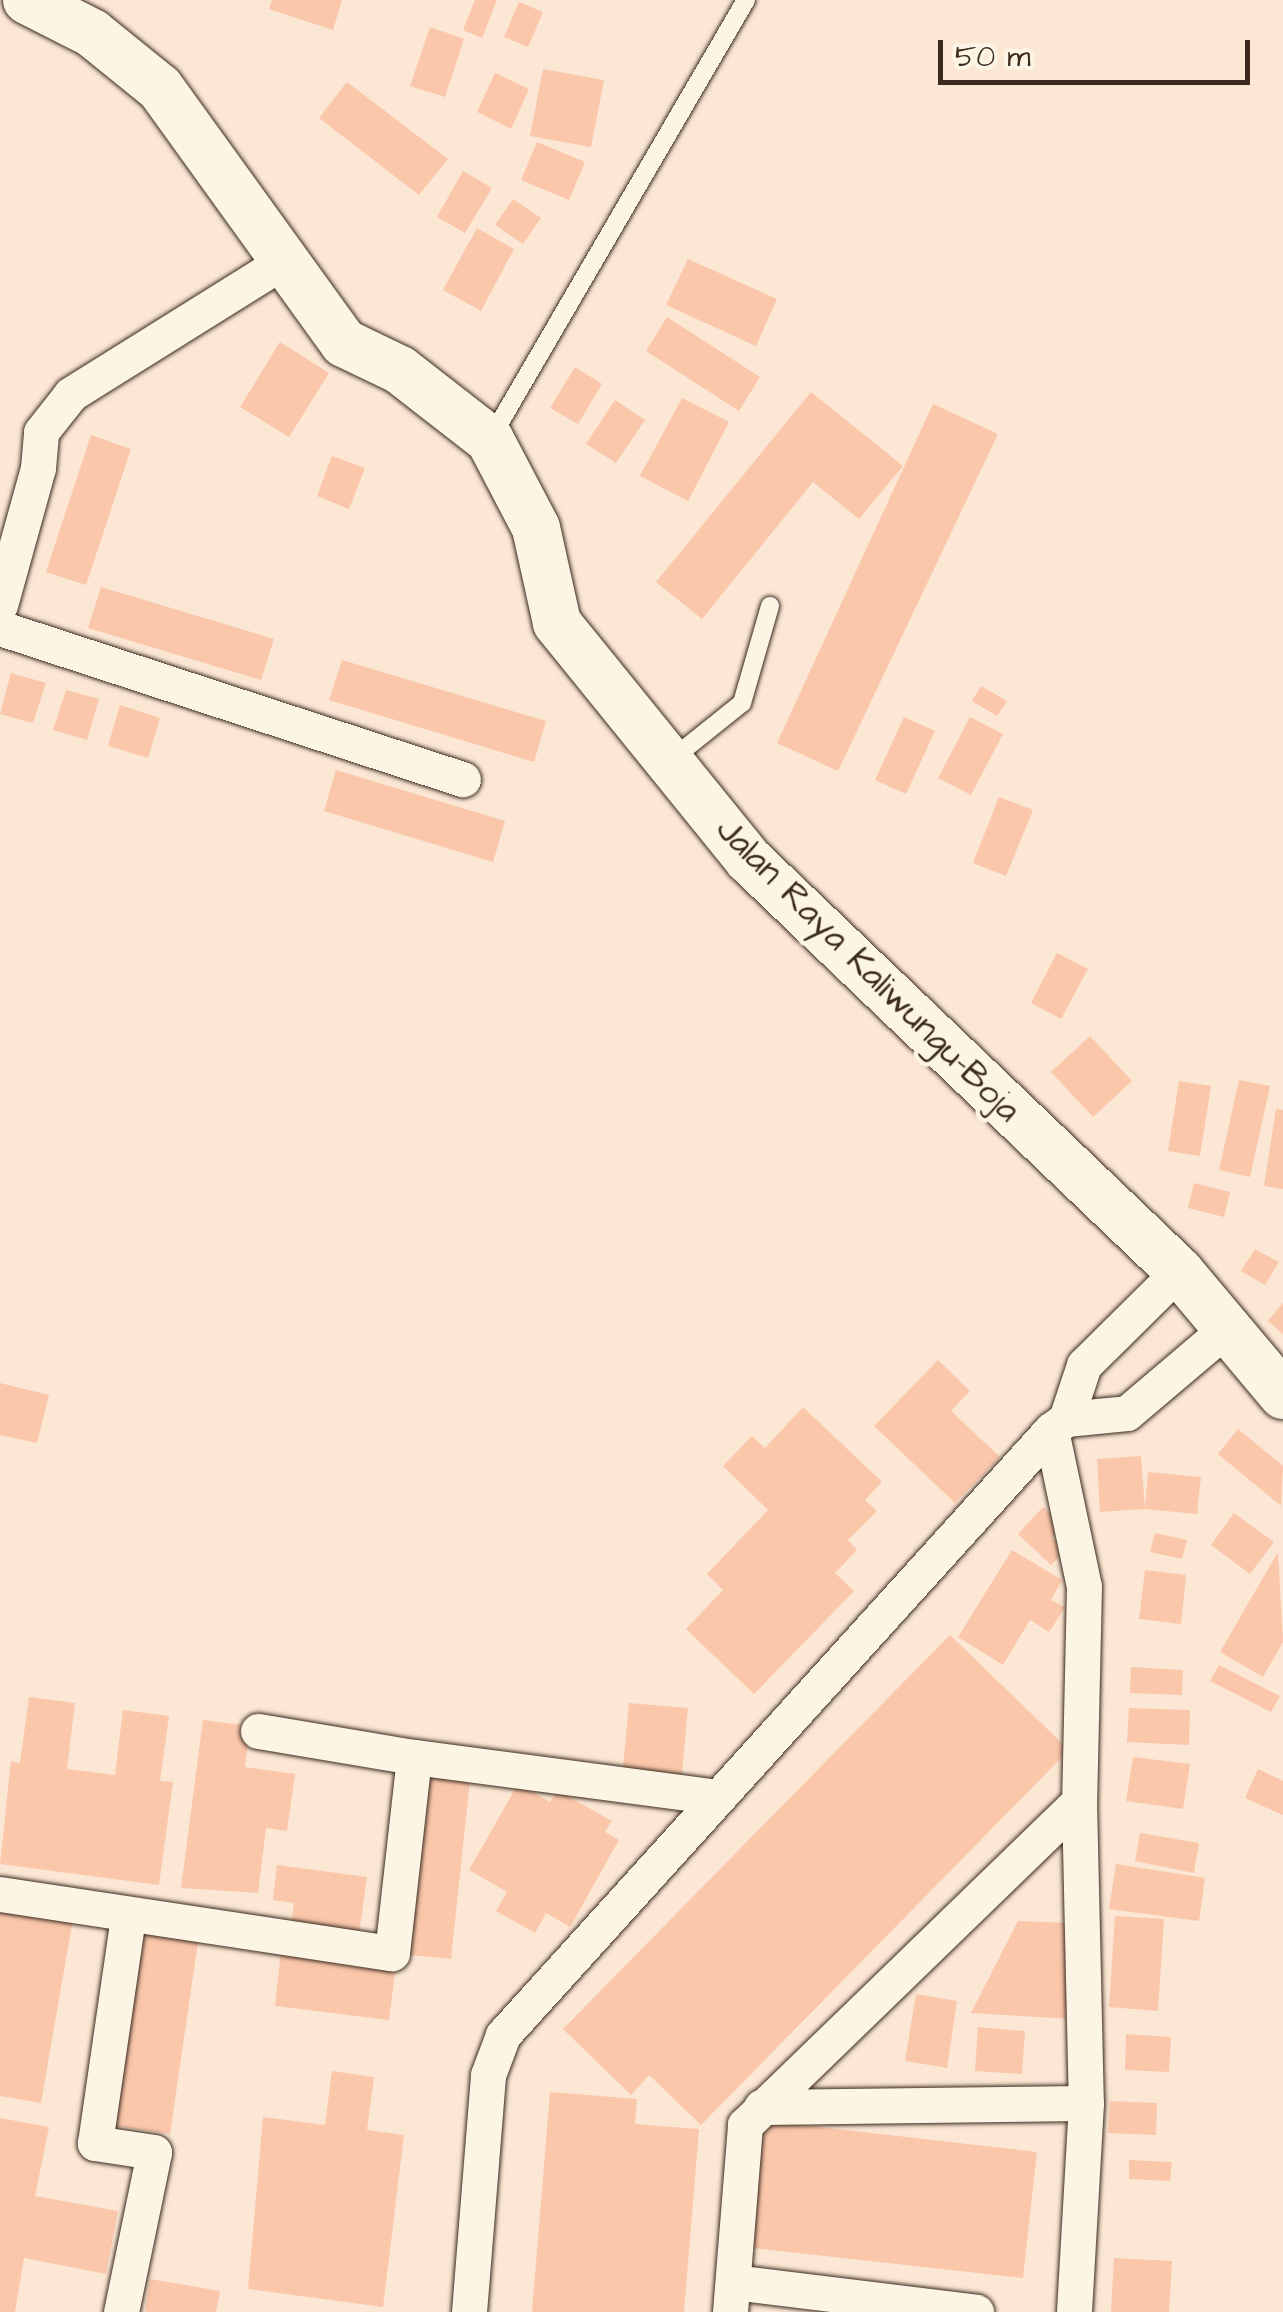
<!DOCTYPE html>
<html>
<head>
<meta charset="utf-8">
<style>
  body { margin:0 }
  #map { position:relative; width:1283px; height:2312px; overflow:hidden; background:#fbe7d4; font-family:"Architects Daughter",sans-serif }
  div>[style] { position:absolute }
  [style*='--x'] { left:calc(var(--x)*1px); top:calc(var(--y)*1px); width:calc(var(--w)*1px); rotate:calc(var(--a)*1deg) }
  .building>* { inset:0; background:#fac7ab }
  .roads { filter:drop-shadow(0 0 2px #3b2a1e) drop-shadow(0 0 2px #3b2a1e) }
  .lane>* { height:18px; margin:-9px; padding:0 9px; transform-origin:9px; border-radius:9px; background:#fcf5e5 }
  .street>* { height:35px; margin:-17.5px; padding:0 17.5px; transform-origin:17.5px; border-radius:17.5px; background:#fcf5e5 }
  .secondary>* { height:48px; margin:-24px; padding:0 24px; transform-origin:24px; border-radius:24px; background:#fcf5e5 }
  span { translate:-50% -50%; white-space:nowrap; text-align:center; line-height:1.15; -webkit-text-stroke:9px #fcf5e5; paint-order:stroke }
  .street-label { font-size:35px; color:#3b2a1e }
  .scale { position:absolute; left:938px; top:40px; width:312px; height:45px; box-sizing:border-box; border:5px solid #3b2a1e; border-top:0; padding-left:12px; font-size:30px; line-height:35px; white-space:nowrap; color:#3b2a1e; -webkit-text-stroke:8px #fcf5e5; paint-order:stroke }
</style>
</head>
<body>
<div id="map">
  <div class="building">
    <i style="clip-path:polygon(272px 0,342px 0,333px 30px,269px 9px)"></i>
    <i style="clip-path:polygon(475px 0,497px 0,482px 38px,463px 30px)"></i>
    <i style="clip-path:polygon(519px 2px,543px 12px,528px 47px,504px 37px)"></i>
    <i style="clip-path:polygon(430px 27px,464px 39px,445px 97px,410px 86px)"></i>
    <i style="clip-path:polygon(543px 69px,604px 80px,591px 147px,530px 136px)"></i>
    <i style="clip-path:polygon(495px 73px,529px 89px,511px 129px,477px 112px)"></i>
    <i style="clip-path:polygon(347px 82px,448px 159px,419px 195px,319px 118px)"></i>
    <i style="clip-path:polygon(537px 142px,585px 162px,569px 200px,521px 180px)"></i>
    <i style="clip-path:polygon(463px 171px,492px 188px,465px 233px,437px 217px)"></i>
    <i style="clip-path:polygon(513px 199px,541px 218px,523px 244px,495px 225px)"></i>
    <i style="clip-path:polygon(477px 228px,514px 249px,481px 311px,443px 290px)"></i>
    <i style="clip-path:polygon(688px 259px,777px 299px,756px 346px,666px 305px)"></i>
    <i style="clip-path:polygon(667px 317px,760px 377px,739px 411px,646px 351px)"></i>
    <i style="clip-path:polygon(280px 342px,329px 373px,289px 437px,240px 407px)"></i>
    <i style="clip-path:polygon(575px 367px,602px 384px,578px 424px,550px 408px)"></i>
    <i style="clip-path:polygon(811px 392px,903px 466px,859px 519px,813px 482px,702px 619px,656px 582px)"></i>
    <i style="clip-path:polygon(682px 398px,729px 422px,688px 501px,640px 476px)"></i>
    <i style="clip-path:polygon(615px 400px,645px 420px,616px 463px,586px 444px)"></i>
    <i style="clip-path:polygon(933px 404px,998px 434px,838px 771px,777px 743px)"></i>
    <i style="clip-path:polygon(91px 435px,131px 449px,86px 585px,46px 572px)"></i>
    <i style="clip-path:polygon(332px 456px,365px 468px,349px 509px,317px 496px)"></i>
    <i style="clip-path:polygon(101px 587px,274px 639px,261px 680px,88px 628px)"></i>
    <i style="clip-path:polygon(342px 660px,546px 721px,534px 762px,329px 700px)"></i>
    <i style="clip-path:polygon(11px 673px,46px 683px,33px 723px,0 714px)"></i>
    <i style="clip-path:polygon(981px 686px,1007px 701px,997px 716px,972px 701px)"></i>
    <i style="clip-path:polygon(66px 690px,99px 699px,87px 740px,53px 730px)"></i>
    <i style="clip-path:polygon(120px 705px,160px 718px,148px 758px,108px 746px)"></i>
    <i style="clip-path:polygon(904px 717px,935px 731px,906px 794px,875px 780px)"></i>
    <i style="clip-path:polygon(970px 717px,1003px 734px,971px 795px,938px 778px)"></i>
    <i style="clip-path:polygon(336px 770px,505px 821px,493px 862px,324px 811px)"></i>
    <i style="clip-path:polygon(999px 797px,1033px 810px,1006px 876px,973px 863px)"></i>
    <i style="clip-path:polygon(1057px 953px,1088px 969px,1061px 1019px,1031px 1003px)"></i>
    <i style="clip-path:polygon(1090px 1036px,1132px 1081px,1093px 1117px,1051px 1072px)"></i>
    <i style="clip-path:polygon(1239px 1080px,1270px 1086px,1250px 1177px,1219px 1170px)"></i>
    <i style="clip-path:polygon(1179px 1081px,1211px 1086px,1200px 1156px,1168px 1151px)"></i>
    <i style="clip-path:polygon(1276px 1109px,1283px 1110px,1283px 1189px,1264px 1186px)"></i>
    <i style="clip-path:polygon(1194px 1183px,1230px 1192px,1224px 1217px,1188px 1208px)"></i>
    <i style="clip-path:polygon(1255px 1249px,1279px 1262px,1265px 1285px,1241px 1271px)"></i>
    <i style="clip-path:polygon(1283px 1303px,1283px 1334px,1268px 1321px)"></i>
    <i style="clip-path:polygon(938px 1360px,970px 1391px,951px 1411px,1000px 1457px,955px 1503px,874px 1426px)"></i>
    <i style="clip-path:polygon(0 1383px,49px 1395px,37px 1443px,0 1435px)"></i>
    <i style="clip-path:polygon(803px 1407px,882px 1482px,865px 1500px,877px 1511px,848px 1540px,857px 1550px,835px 1573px,854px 1591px,754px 1694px,686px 1629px,723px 1590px,707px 1574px,768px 1510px,723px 1466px,752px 1436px,765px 1448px)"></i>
    <i style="clip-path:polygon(1238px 1429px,1283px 1466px,1281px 1506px,1218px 1454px)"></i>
    <i style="clip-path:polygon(1141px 1456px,1145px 1509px,1100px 1512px,1097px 1459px)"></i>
    <i style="clip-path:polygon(1148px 1472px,1201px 1477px,1197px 1514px,1145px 1509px)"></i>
    <i style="clip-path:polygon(1043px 1507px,1064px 1525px,1052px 1538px,1065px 1551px,1051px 1565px,1018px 1534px)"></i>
    <i style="clip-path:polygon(1234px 1513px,1274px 1542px,1250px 1574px,1211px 1545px)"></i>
    <i style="clip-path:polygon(1155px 1533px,1187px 1540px,1182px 1559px,1150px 1552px)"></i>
    <i style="clip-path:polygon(1012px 1550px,1062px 1580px,1051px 1600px,1065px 1607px,1049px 1632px,1030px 1620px,1003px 1665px,958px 1637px)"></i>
    <i style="clip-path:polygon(1278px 1552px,1283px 1642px,1263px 1677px,1220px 1652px)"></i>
    <i style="clip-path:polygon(1145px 1570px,1186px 1575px,1181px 1624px,1139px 1619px)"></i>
    <i style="clip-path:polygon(950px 1635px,1069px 1750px,701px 2125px,649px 2075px,631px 2095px,563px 2029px)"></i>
    <i style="clip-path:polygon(1219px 1665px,1280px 1696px,1271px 1712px,1210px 1681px)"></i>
    <i style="clip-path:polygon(1131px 1667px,1183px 1670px,1182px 1695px,1130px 1693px)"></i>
    <i style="clip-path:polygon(29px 1697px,75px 1703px,67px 1769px,115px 1775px,123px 1710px,169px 1716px,160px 1781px,173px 1782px,159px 1885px,0 1864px,11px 1761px,20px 1763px)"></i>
    <i style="clip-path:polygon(629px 1703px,688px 1708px,681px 1784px,622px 1778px)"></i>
    <i style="clip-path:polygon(1129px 1708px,1190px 1710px,1189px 1745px,1127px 1742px)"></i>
    <i style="clip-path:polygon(203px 1720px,250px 1726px,245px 1767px,295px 1774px,287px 1831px,266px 1828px,258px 1893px,181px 1888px)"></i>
    <i style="clip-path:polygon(1133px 1757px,1190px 1764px,1183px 1809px,1126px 1801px)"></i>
    <i style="clip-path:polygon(1258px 1769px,1283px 1781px,1283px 1815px,1245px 1798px)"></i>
    <i style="clip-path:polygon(418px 1774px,470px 1780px,451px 1959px,399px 1954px)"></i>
    <i style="clip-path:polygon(518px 1784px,550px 1802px,558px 1791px,612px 1821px,605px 1832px,619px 1840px,570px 1927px,546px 1913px,535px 1933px,496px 1911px,507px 1892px,469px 1870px)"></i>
    <i style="clip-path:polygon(1140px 1833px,1199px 1843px,1194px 1873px,1135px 1861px)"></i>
    <i style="clip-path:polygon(1116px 1864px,1205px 1878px,1199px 1921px,1109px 1909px)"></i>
    <i style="clip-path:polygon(277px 1865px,367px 1877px,358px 1941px,290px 1931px,294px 1903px,273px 1900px)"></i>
    <i style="clip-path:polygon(0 1900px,74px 1913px,41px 2103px,0 2096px)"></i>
    <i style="clip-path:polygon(1115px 1916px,1164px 1919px,1158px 2011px,1109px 2007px)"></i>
    <i style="clip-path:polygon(1018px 1921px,1071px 1923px,1071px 2019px,971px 2013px)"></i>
    <i style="clip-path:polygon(138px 1933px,198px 1942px,170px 2134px,110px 2125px)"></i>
    <i style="clip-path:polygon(281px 1950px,396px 1965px,389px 2020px,275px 2006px)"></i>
    <i style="clip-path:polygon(916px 1994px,957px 2001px,947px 2068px,905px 2061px)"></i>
    <i style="clip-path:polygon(978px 2027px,1025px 2031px,1022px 2074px,975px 2071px)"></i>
    <i style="clip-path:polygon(1126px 2034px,1171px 2037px,1169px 2072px,1125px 2070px)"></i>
    <i style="clip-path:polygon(332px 2071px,374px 2077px,367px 2130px,404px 2135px,383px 2307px,248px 2289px,263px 2117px,325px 2125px)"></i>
    <i style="clip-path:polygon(550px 2092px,637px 2099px,635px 2124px,699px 2129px,684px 2312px,532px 2312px)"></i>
    <i style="clip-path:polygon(1110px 2101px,1157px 2103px,1156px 2135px,1108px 2133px)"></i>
    <i style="clip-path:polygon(0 2118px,49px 2127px,35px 2196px,118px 2211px,106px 2274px,24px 2258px,15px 2312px,0 2312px)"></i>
    <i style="clip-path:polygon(758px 2120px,1037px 2152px,1023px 2278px,744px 2247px)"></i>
    <i style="clip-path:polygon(1129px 2160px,1172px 2162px,1170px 2181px,1129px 2179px)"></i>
    <i style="clip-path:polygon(1114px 2258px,1172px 2261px,1169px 2312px,1111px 2312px)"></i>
    <i style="clip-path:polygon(150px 2279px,220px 2291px,216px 2312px,145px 2312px)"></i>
  </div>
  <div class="roads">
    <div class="lane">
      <i style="--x:492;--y:436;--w:505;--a:-59.78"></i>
      <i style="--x:672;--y:759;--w:90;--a:-38.7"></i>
      <i style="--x:742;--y:703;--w:101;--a:-73.9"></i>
    </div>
    <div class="street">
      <i style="--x:0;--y:605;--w:142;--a:-74.5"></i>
      <i style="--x:38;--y:468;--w:36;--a:-85"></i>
      <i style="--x:41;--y:432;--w:48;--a:-51.7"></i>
      <i style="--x:71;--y:394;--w:251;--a:-32"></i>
      <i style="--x:0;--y:628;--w:487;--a:18.1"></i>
      <i style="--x:1066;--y:1419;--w:57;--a:-71.6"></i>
      <i style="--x:1084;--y:1365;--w:134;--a:-44.7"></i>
      <i style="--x:1051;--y:1430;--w:159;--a:78.1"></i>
      <i style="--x:1084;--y:1586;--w:215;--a:91.3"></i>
      <i style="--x:1079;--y:1801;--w:302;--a:88.7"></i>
      <i style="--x:1086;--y:2103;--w:209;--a:93.3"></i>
      <i style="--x:258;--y:1731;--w:158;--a:9.5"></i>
      <i style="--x:0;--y:1894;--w:396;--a:8.6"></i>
      <i style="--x:392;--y:1953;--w:197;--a:-83.6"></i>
      <i style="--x:414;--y:1757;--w:305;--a:7.5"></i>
      <i style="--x:761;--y:2107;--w:325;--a:-0.7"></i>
      <i style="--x:733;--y:2282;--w:245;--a:7"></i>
      <i style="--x:121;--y:2312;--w:163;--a:-78.3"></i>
      <i style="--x:154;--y:2152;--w:60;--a:-171.3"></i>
      <i style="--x:95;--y:2143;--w:227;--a:-81.7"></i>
      <i style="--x:469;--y:2312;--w:238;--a:-85.4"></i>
      <i style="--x:488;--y:2075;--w:43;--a:-69.4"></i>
      <i style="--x:503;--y:2035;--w:816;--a:-47.83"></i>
      <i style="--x:1051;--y:1430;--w:19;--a:-36"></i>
      <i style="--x:1066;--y:1419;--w:61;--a:-5.6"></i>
      <i style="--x:1127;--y:1413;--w:130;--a:-40.3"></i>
      <i style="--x:730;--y:2312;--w:188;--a:-85.4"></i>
      <i style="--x:745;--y:2125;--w:465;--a:-44.1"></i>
    </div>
    <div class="secondary">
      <i style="--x:27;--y:0;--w:73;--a:26.9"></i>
      <i style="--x:92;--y:33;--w:87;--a:39"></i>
      <i style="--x:160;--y:88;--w:314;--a:54.2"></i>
      <i style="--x:344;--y:343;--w:62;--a:25.7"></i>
      <i style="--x:400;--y:370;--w:114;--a:37.9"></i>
      <i style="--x:490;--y:440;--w:99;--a:62.4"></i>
      <i style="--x:536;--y:528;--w:97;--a:77.5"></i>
      <i style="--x:557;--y:623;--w:305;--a:51"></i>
      <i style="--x:749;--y:860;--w:595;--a:43.71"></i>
      <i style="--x:1179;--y:1271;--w:162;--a:50"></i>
    </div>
  </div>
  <div class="street-label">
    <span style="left:868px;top:970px;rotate:45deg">Jalan Raya Kaliwungu-Boja</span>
  </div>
  <div class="scale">50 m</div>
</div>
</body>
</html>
